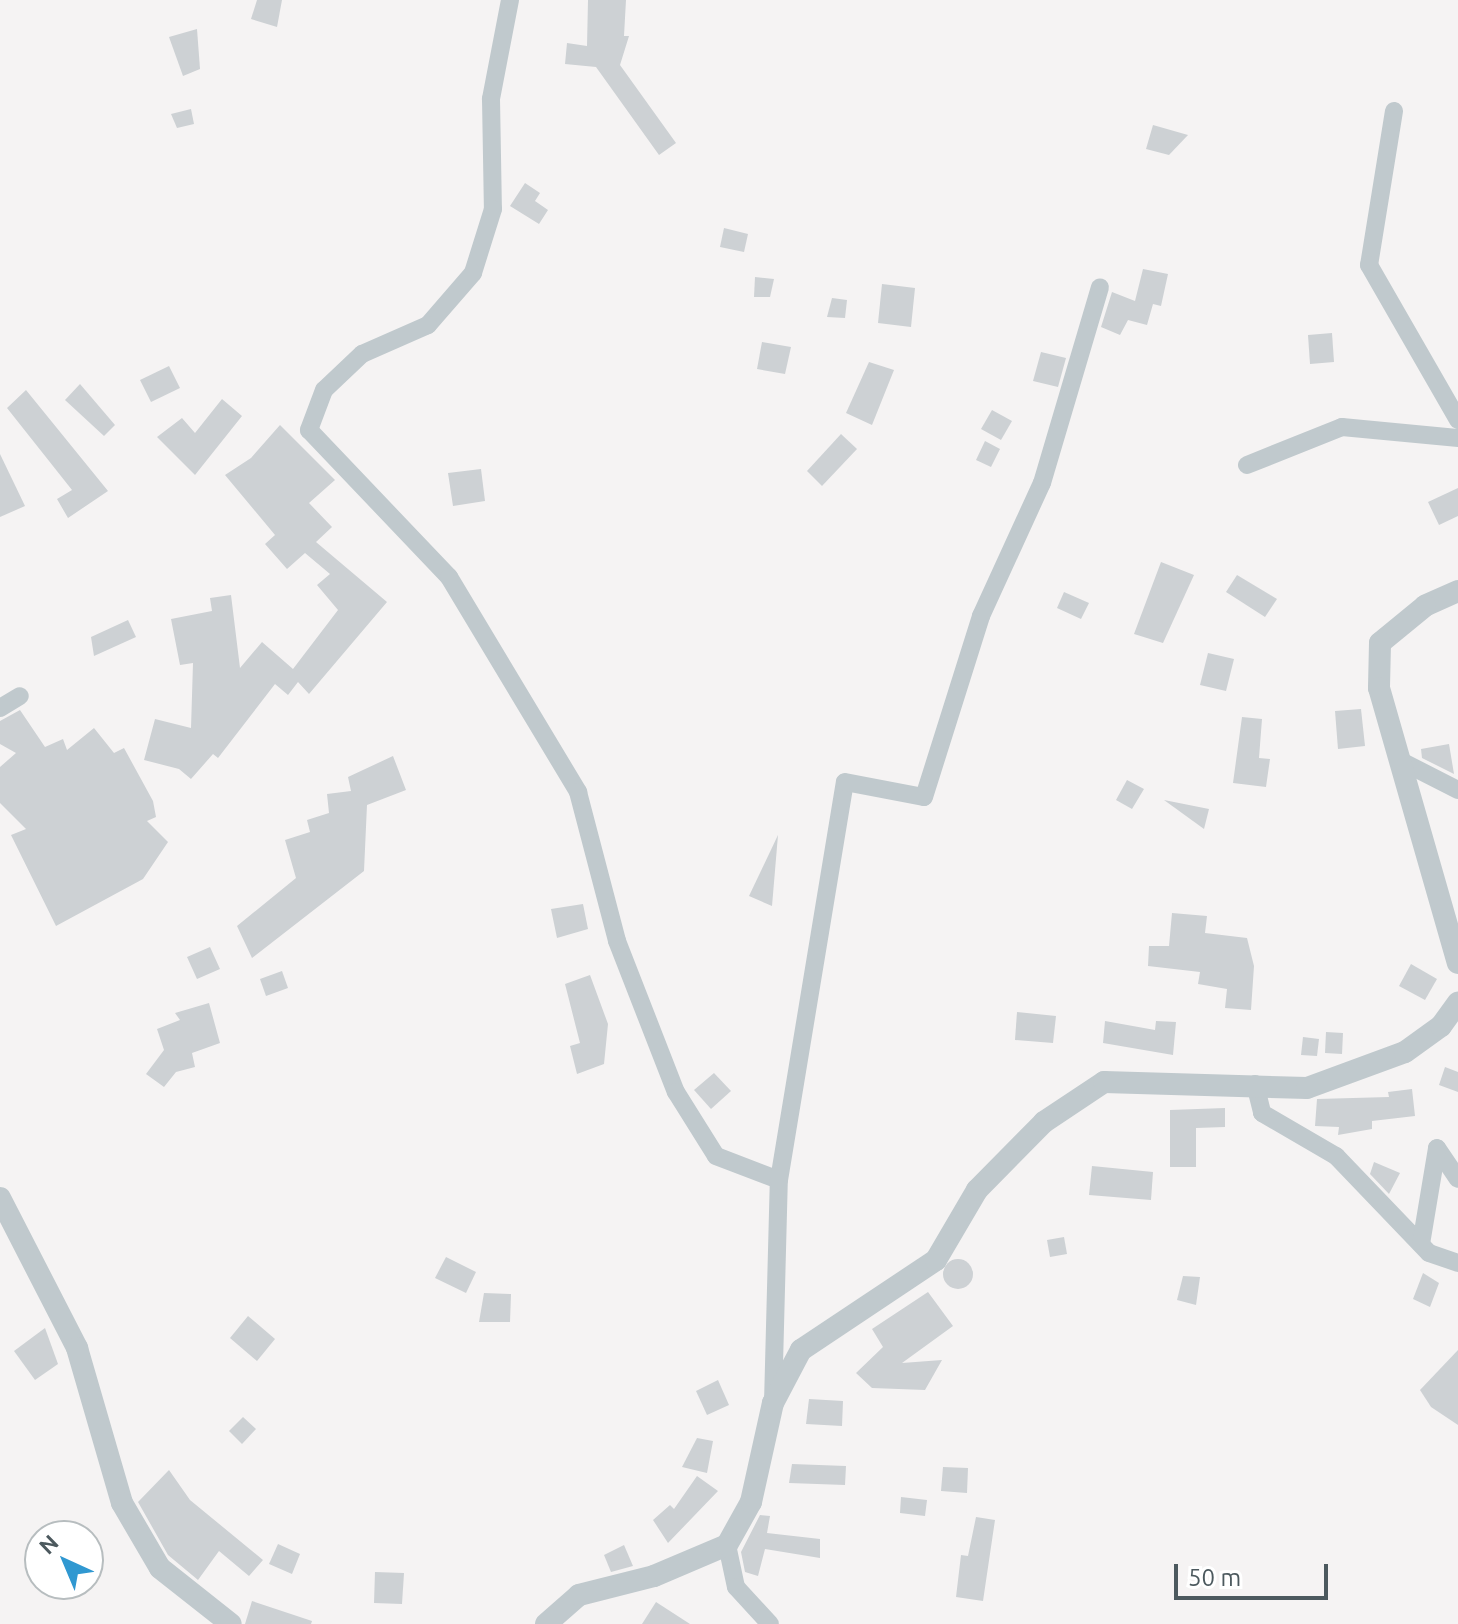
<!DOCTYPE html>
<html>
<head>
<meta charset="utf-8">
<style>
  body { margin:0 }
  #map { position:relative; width:1458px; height:1624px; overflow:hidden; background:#f5f3f3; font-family:Ubuntu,sans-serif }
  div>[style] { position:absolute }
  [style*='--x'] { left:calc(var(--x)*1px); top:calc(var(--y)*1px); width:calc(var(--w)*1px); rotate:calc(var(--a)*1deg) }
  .building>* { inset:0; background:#cdd1d4 }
  .round { border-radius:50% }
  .minor>* { height:18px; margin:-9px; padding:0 9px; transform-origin:9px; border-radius:9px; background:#c0c9cd }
  .tertiary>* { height:22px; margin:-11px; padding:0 11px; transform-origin:11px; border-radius:11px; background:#c0c9cd }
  span { translate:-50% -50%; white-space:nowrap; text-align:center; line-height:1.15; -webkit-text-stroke:7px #fff; paint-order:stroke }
  .north { position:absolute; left:24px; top:1520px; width:80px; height:80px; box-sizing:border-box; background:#fff; border:2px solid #b7bdbf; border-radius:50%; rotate:316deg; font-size:22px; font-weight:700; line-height:32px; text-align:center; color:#4c595e }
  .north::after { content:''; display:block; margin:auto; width:28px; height:36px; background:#3098d1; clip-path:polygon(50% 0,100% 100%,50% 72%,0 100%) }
  .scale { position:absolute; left:1174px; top:1564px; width:154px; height:36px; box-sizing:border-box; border:4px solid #4c595e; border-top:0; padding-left:10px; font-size:24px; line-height:28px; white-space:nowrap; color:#4c595e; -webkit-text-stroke:6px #fff; paint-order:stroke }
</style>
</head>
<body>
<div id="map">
  <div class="building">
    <i style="clip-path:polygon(257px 0,282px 0,277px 27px,251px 19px)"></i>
    <i style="clip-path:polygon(588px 0,626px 0,624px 36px,629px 36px,620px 65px,676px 143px,659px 155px,596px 67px,565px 64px,567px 43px,587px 46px)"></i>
    <i style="clip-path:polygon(197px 29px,200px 69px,183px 76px,169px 37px)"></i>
    <i style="clip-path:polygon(191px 109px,194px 124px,177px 128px,171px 114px)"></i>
    <i style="clip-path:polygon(1153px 125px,1188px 135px,1169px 155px,1146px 149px)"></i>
    <i style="clip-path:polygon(525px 183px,540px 193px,535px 201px,548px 210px,539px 224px,510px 206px)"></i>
    <i style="clip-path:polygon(724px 228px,748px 234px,744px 252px,720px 247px)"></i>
    <i style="clip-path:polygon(1143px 269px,1168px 274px,1161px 306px,1153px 304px,1147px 325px,1128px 320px,1120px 335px,1101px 327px,1112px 292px,1135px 301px)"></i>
    <i style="clip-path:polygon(755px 277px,774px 279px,770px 297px,754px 297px)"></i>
    <i style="clip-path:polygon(882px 284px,915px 288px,911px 327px,878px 323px)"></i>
    <i style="clip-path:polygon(832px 298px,847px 300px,845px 318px,827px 317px)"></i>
    <i style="clip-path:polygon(1332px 333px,1334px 362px,1310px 364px,1308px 335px)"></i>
    <i style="clip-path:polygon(762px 342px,791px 347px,785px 374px,757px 369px)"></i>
    <i style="clip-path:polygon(1041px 352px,1066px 358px,1058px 387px,1033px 381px)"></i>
    <i style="clip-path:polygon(869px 362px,894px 370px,872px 425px,846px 413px)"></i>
    <i style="clip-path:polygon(169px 366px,180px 388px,151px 402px,140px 380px)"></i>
    <i style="clip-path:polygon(80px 384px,115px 425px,104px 436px,65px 400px)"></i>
    <i style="clip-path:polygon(26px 390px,108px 491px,68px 518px,57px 499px,72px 490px,7px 408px)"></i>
    <i style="clip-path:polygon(222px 399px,242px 416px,195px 475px,157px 437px,182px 418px,195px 433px)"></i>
    <i style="clip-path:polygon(992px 410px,1012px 421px,1001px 440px,981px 429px)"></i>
    <i style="clip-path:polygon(280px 425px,335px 480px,309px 503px,332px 527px,316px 542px,387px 602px,309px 694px,298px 682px,288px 695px,275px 684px,218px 758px,213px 754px,191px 779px,179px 769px,144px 760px,155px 719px,191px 728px,193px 663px,180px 665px,171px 619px,212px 611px,210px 598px,231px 595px,240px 668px,262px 642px,293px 669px,338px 610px,317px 585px,330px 574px,305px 553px,287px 569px,265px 544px,275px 535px,225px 475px,251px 458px)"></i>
    <i style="clip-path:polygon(841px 434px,857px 449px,822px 486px,807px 471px)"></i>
    <i style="clip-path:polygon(985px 441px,1000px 449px,991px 467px,976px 460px)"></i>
    <i style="clip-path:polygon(0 454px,25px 506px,0 517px)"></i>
    <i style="clip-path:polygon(481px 469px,485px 501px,453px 506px,448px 473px)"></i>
    <i style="clip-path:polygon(1458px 488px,1458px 516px,1439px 525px,1428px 502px)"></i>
    <i style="clip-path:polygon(1161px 562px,1194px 575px,1163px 643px,1134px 634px)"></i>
    <i style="clip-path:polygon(1237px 575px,1277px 599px,1265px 617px,1226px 592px)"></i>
    <i style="clip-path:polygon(1064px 592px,1089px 603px,1081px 619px,1057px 608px)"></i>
    <i style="clip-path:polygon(128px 620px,136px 637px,94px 656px,91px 637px)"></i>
    <i style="clip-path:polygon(1208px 653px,1234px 659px,1226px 691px,1200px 685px)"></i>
    <i style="clip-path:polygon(1361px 709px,1365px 746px,1338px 749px,1335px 711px)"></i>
    <i style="clip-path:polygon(20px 710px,45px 747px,63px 739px,67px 750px,94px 728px,114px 753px,124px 748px,153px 801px,156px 817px,147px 821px,168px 842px,143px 879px,56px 926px,11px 835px,26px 829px,0 803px,0 767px,16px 753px,0 744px,0 721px)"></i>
    <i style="clip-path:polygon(1242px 717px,1262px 719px,1259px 758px,1270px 759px,1266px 787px,1233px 783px)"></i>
    <i style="clip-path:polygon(1449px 744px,1454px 774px,1422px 758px,1421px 749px)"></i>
    <i style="clip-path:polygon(393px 756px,406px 790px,367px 805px,364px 871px,252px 958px,237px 926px,296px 878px,285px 840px,310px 832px,307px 820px,329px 813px,327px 794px,351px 791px,348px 777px)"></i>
    <i style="clip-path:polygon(1127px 780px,1144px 789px,1132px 809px,1116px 800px)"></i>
    <i style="clip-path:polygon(1164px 800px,1209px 809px,1204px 829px)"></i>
    <i style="clip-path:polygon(778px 835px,772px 906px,749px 896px)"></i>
    <i style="clip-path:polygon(583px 904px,588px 929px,557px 938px,551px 909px)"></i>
    <i style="clip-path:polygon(1172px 913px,1207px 916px,1205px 933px,1247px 938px,1254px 966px,1251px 1010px,1225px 1008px,1227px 989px,1198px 984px,1200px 972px,1148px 966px,1149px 946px,1169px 946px)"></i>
    <i style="clip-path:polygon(210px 947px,220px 969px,197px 979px,187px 957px)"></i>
    <i style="clip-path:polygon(1411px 964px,1437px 979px,1425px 1000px,1399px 986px)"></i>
    <i style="clip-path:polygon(282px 971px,288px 988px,266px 996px,260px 979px)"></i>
    <i style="clip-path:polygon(590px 975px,608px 1024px,604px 1064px,577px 1074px,570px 1046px,580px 1043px,565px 984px)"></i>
    <i style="clip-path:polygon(209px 1003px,220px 1043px,192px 1053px,195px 1067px,176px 1072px,164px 1087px,146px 1074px,164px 1050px,157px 1029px,180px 1020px,175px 1013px)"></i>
    <i style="clip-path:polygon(1017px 1012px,1056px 1016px,1053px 1043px,1015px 1040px)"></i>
    <i style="clip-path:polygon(1105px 1021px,1155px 1030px,1156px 1021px,1176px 1022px,1173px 1055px,1103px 1043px)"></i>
    <i style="clip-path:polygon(1326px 1032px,1343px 1033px,1342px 1054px,1325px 1053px)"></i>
    <i style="clip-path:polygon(1303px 1037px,1319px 1039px,1317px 1056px,1301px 1055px)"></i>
    <i style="clip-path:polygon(1445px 1067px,1458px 1072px,1458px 1092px,1439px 1085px)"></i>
    <i style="clip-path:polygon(714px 1073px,731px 1091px,711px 1109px,694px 1090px)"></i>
    <i style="clip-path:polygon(1412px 1089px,1415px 1116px,1372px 1121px,1372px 1129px,1338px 1135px,1339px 1127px,1315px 1126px,1317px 1099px,1389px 1097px,1388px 1092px)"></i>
    <i style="clip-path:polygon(1225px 1108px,1225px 1127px,1196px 1128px,1196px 1167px,1170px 1167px,1170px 1110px)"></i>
    <i style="clip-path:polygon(1374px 1162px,1400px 1173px,1389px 1194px,1370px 1174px)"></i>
    <i style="clip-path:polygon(1092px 1166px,1153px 1172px,1151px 1200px,1089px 1195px)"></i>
    <i style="clip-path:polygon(1064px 1237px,1067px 1254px,1050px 1257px,1047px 1240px)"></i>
    <i style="clip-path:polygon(446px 1257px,476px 1272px,466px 1293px,435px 1278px)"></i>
    <i class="round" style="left:943px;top:1259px;width:30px;height:30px"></i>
    <i style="clip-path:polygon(1423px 1273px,1439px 1283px,1430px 1307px,1413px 1299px)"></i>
    <i style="clip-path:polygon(1183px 1276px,1200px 1277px,1196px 1305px,1177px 1300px)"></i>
    <i style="clip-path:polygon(928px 1292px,953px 1326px,902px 1363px,942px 1360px,925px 1390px,872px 1388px,856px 1373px,883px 1347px,872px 1329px)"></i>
    <i style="clip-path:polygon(484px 1293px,511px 1294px,510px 1322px,479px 1322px)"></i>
    <i style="clip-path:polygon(248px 1316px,275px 1339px,257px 1361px,230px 1338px)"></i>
    <i style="clip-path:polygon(45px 1328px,58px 1364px,35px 1380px,14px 1351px)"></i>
    <i style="clip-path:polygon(1458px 1350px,1458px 1425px,1431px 1407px,1420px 1390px)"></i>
    <i style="clip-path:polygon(718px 1380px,729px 1405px,707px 1415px,696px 1391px)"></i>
    <i style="clip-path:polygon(809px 1399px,843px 1401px,842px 1426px,806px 1424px)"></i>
    <i style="clip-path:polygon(243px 1417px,256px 1429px,242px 1444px,229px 1431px)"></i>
    <i style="clip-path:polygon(697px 1438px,713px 1441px,707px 1473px,682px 1467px)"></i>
    <i style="clip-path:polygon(792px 1464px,846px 1466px,845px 1485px,789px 1483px)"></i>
    <i style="clip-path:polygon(943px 1467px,968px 1468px,967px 1493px,941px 1491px)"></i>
    <i style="clip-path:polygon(169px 1470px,190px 1500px,263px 1560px,249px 1576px,219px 1551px,198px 1580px,168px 1555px,138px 1502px)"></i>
    <i style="clip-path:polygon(697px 1476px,718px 1491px,668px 1543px,653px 1520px,670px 1505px,674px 1509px)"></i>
    <i style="clip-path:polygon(901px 1497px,927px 1500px,925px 1516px,900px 1513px)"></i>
    <i style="clip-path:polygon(760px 1515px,770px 1516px,767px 1533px,820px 1539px,820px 1558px,765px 1549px,758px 1576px,745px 1572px,741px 1552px)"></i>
    <i style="clip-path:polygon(976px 1517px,995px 1520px,983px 1601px,956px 1597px,961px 1555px,968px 1556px)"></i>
    <i style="clip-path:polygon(278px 1544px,300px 1554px,292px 1574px,269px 1564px)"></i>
    <i style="clip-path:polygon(624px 1545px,633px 1566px,611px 1572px,604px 1555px)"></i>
    <i style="clip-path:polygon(375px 1572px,404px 1573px,402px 1604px,374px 1603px)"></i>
    <i style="clip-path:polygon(252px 1601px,312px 1621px,311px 1624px,245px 1624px)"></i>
    <i style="clip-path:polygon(656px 1602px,690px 1624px,642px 1624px)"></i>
  </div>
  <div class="minor">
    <i style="--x:510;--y:0;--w:101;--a:100.9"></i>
    <i style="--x:491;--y:99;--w:110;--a:89"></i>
    <i style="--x:493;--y:209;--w:67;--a:107.4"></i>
    <i style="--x:473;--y:273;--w:69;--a:130.9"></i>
    <i style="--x:428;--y:325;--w:72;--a:156.3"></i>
    <i style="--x:362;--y:354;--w:52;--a:136.5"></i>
    <i style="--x:324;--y:390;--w:43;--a:110.6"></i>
    <i style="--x:309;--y:430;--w:203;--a:46.4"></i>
    <i style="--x:449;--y:577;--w:251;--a:59"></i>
    <i style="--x:578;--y:792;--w:154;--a:75.3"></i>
    <i style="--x:617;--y:941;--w:162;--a:68.7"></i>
    <i style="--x:676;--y:1092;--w:75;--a:58"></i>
    <i style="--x:716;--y:1156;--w:67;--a:20.9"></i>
    <i style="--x:1394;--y:111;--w:156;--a:99.2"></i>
    <i style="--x:1369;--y:265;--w:179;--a:60.1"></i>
    <i style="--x:1247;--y:465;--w:102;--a:-21.8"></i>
    <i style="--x:1342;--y:427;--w:117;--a:5.4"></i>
    <i style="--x:0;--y:708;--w:23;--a:-31"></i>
    <i style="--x:1401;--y:761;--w:64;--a:27"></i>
    <i style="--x:1255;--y:1084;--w:30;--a:76"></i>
    <i style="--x:1262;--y:1113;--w:86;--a:30.2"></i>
    <i style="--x:1336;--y:1156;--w:134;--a:46.2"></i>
    <i style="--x:1429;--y:1253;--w:31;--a:19"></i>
    <i style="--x:1437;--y:1148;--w:37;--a:56"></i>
    <i style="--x:1421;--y:1244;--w:97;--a:-80.5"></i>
    <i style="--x:773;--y:1403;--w:223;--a:-88.5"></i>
    <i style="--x:779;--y:1180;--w:403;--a:-80.6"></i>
    <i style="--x:845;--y:782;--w:80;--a:10.8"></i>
    <i style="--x:924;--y:797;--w:190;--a:-72.5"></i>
    <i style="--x:981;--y:616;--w:146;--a:-65.4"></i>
    <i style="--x:1042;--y:483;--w:204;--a:-73.5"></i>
    <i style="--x:727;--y:1545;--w:43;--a:77.9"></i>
    <i style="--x:736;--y:1587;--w:50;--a:47.4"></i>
  </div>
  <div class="tertiary">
    <i style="--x:1458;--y:591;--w:36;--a:156"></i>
    <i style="--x:1425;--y:606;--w:58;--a:140.6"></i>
    <i style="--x:1380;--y:643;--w:45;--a:91.3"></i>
    <i style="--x:1379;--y:688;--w:286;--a:74"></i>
    <i style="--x:0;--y:1198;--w:169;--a:62.8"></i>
    <i style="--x:77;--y:1348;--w:161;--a:73.8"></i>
    <i style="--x:122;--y:1503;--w:75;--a:59.7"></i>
    <i style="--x:160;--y:1568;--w:90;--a:38.3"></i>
    <i style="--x:546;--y:1624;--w:44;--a:-41.3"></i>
    <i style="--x:579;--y:1595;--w:77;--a:-14.2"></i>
    <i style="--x:654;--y:1576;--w:79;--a:-23"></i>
    <i style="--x:727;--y:1545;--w:49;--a:-60.8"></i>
    <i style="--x:751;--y:1502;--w:101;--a:-77.5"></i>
    <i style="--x:773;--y:1403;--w:60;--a:-62.2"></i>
    <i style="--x:801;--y:1350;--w:162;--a:-33.7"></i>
    <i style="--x:936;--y:1260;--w:81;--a:-59.6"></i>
    <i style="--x:977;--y:1190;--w:95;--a:-45.4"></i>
    <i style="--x:1044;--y:1122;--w:72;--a:-33.7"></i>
    <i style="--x:1104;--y:1082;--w:203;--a:1.7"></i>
    <i style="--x:1307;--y:1088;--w:104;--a:-20.2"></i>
    <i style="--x:1405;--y:1052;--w:44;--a:-35.8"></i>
    <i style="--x:1441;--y:1026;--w:29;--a:-54"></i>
  </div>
  <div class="north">N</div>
  <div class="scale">50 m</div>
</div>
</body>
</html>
